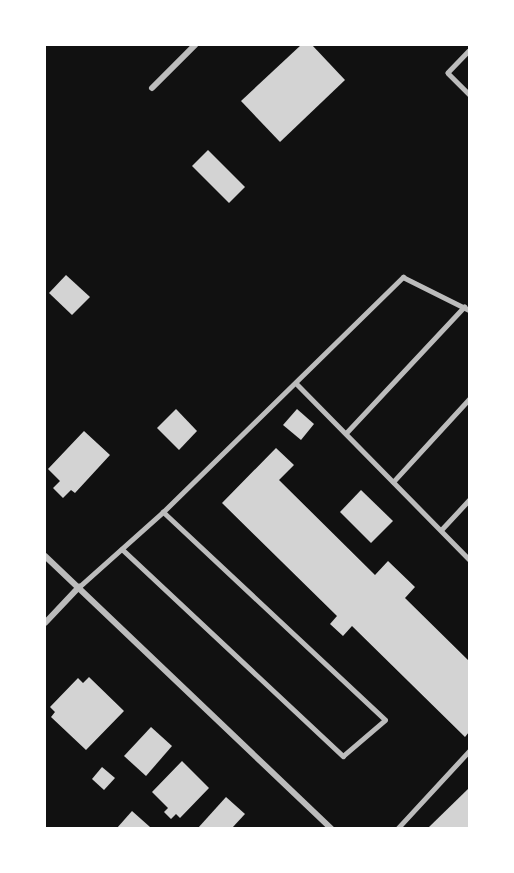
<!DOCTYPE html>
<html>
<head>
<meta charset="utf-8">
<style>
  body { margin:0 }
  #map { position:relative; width:514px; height:873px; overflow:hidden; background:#111; font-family:Ubuntu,sans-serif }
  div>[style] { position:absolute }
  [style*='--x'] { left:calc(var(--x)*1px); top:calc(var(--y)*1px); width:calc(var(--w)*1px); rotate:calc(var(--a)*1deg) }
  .building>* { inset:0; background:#d3d3d3 }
  .service>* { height:4.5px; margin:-2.25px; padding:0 2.25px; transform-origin:2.25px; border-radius:2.25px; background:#bcbcbc }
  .minor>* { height:6px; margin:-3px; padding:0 3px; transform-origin:3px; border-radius:3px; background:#bcbcbc }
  span { translate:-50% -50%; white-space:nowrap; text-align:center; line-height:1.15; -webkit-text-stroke:4.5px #fff; paint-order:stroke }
  .frame { position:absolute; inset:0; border:46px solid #fff; pointer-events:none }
</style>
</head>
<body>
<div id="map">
  <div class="building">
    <i style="clip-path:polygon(301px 45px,312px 45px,345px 80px,280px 142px,241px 101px)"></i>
    <i style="clip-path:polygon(208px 150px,245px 187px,229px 203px,192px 166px)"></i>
    <i style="clip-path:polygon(66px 275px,90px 297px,72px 315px,49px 293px)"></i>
    <i style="clip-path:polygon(176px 409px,197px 431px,179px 450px,157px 428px)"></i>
    <i style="clip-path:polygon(297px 409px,314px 424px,301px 440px,283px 425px)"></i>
    <i style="clip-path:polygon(84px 431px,110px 455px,75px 493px,71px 490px,63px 498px,53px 488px,60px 481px,48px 469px)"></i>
    <i style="clip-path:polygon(276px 448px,294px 465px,279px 480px,375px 575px,388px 561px,415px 587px,405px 598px,469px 661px,469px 732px,465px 737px,352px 626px,343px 636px,330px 624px,337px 616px,222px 503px)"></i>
    <i style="clip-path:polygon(361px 490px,393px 521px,371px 543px,340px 512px)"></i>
    <i style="clip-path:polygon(89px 677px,124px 711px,86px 750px,51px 717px,55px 712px,50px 707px,78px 678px,83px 683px)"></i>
    <i style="clip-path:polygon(151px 727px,172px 746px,146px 776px,124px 756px)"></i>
    <i style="clip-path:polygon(182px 761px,209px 788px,180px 818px,176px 814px,171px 819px,164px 812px,168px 808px,152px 792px)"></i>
    <i style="clip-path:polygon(102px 767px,115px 778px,104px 790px,92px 779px)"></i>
    <i style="clip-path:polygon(469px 788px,469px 828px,428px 828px)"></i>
    <i style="clip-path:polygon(226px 797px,245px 814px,232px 828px,198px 828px)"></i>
    <i style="clip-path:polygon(132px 811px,150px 827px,148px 828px,117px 828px)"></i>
  </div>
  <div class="service">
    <i style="--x:469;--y:51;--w:30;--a:134"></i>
    <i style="--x:448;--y:73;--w:30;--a:45"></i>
    <i style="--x:296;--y:383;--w:247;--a:45.5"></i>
    <i style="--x:346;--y:433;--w:173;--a:-46.9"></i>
    <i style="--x:393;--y:482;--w:113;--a:-47.5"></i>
    <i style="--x:441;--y:530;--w:41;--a:-47"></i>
    <i style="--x:122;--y:549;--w:303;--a:43.1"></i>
    <i style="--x:343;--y:756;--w:55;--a:-40.6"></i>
    <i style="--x:385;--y:720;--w:304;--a:-136.9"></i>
    <i style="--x:79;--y:587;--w:113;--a:-41.8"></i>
    <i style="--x:163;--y:512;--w:336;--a:-44.4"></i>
    <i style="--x:403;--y:277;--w:74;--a:26.6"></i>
    <i style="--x:398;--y:828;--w:105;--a:-47.3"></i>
  </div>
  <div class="minor">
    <i style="--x:152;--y:88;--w:61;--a:-45"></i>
    <i style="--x:45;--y:556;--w:395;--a:43.6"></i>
    <i style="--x:45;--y:623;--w:50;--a:-46.6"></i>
  </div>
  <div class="frame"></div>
</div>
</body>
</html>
